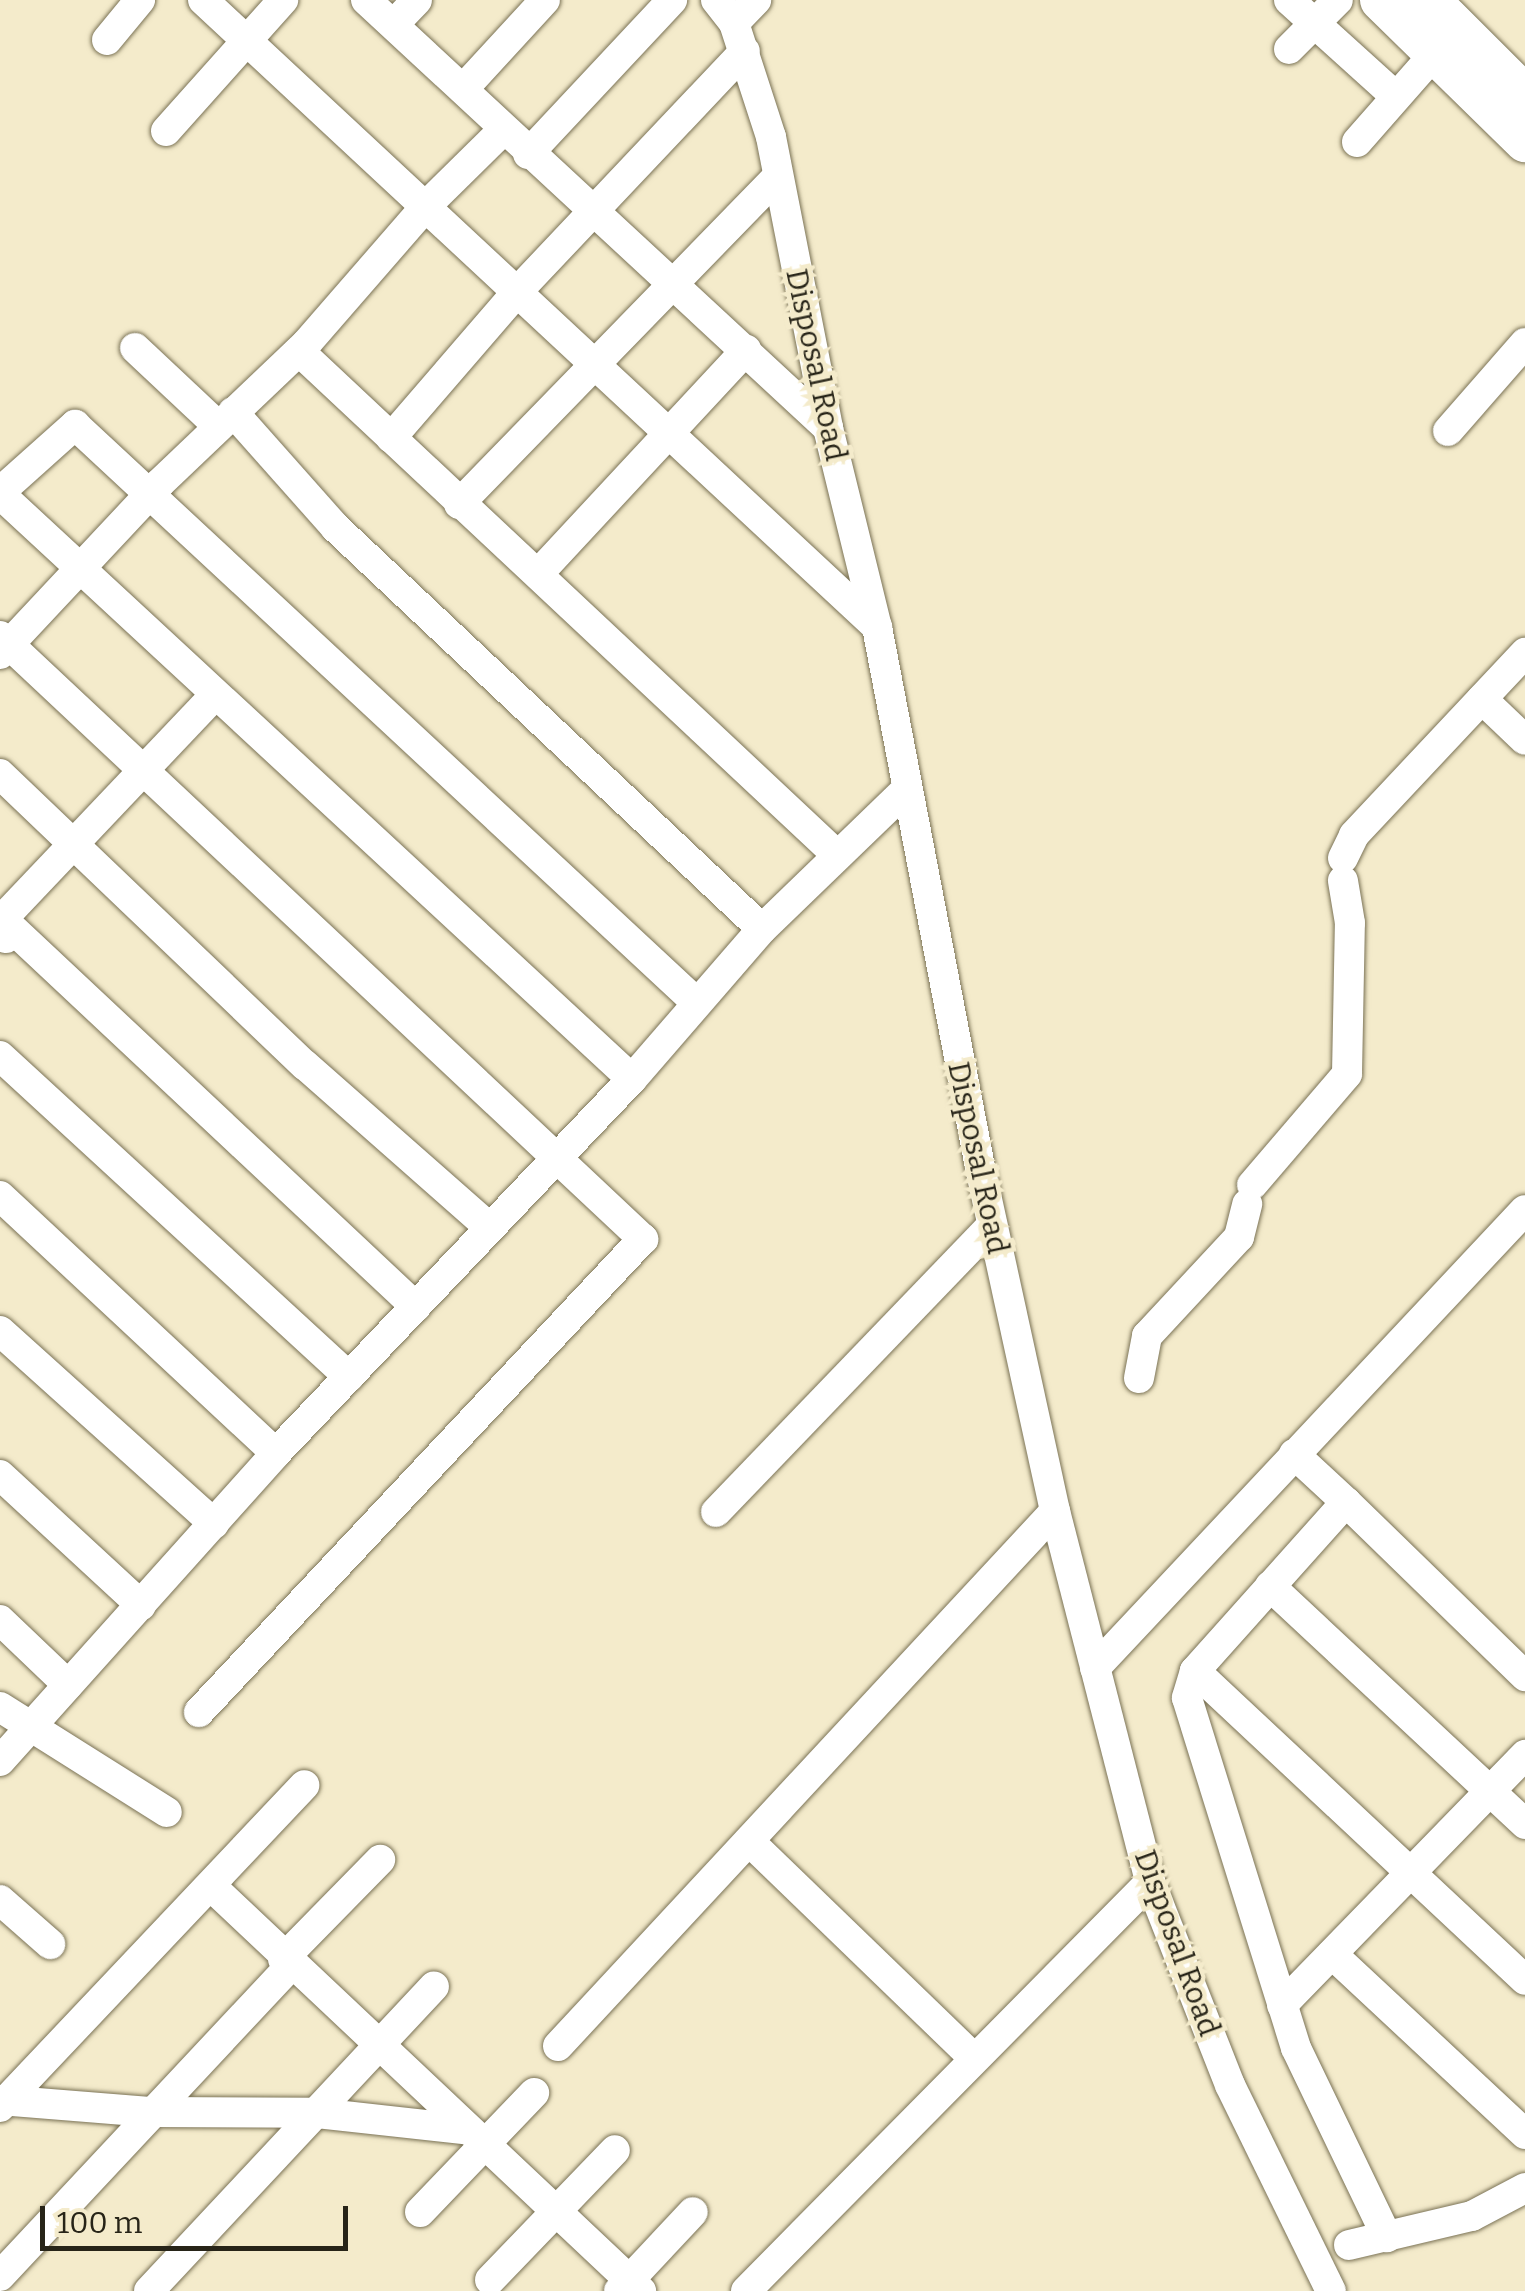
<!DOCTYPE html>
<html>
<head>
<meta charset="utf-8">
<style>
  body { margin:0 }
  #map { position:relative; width:1525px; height:2291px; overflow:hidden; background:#f4ebcb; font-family:Bitter,serif }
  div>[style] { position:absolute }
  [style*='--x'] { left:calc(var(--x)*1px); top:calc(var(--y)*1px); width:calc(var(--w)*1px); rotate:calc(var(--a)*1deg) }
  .roads { filter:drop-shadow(0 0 2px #7a7255) drop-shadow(0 0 2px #7a7255) }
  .minor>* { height:30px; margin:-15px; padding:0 15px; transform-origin:15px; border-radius:15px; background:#fff }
  .highway>* { height:42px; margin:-21px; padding:0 21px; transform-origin:21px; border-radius:21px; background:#fff }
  span { translate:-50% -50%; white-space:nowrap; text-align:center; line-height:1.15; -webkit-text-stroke:9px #f4ebcb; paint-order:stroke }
  .street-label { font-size:30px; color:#272418 }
  .scale { position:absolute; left:40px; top:2206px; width:308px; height:45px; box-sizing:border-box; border:5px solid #272418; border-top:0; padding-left:12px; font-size:30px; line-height:35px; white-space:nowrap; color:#272418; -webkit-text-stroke:8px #f4ebcb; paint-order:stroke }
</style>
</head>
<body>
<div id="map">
  <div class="roads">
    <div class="minor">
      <i style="--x:203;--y:0;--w:921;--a:42.93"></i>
      <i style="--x:366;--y:0;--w:630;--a:42.81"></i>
      <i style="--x:716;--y:0;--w:29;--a:52"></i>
      <i style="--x:734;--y:23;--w:120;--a:72"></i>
      <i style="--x:771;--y:137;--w:297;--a:78.9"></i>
      <i style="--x:828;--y:428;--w:205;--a:76.2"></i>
      <i style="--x:877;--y:627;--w:550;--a:79.2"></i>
      <i style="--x:980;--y:1167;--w:352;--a:77.7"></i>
      <i style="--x:1055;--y:1511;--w:383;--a:75.6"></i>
      <i style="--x:1150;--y:1882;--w:218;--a:68.5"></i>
      <i style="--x:1230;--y:2085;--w:229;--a:63.9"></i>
      <i style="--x:1289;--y:0;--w:140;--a:42.1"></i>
      <i style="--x:734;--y:23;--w:32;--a:-46"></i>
      <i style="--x:394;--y:24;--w:33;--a:-46"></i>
      <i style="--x:107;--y:40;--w:52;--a:-50.5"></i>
      <i style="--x:1289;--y:49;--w:69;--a:-45"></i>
      <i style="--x:465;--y:87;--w:118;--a:-47.4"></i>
      <i style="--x:166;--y:131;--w:176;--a:-48.2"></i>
      <i style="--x:1357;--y:142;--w:120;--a:-48.7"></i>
      <i style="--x:528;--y:154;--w:211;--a:-46.9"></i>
      <i style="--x:135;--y:348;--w:114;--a:43.2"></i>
      <i style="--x:299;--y:351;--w:737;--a:43.13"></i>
      <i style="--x:233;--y:412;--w:154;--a:48.4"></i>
      <i style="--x:335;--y:527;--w:586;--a:43.27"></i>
      <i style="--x:1448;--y:431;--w:117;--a:-48.8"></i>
      <i style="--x:391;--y:438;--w:191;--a:-49.2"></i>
      <i style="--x:516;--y:293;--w:333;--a:-46.6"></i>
      <i style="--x:0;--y:492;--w:101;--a:-41.8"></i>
      <i style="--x:75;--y:425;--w:849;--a:42.9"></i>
      <i style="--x:0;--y:494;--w:861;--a:42.79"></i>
      <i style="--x:459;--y:504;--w:456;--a:-45.8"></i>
      <i style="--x:538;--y:574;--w:306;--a:-47.1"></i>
      <i style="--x:0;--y:636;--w:882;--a:43.16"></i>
      <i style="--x:643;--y:1239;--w:649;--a:133.19"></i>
      <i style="--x:0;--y:654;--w:234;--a:-46.9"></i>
      <i style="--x:160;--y:483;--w:202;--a:-43.6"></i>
      <i style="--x:306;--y:344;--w:181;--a:-49"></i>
      <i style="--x:425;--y:207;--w:110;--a:-44.6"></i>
      <i style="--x:1482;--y:699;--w:59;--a:43.6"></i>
      <i style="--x:0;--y:774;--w:422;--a:43.7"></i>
      <i style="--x:305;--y:1065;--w:245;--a:41.4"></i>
      <i style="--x:1343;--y:858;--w:25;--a:-64"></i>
      <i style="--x:1354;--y:835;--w:250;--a:-46.8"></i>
      <i style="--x:0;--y:917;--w:570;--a:43.15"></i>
      <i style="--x:6;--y:938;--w:25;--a:-85"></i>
      <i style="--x:8;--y:913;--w:298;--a:-46.5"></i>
      <i style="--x:0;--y:1056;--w:474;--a:42.6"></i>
      <i style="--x:1252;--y:1185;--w:146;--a:-49.4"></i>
      <i style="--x:1347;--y:1074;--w:151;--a:-88.9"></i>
      <i style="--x:1350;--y:923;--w:43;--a:-99.5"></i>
      <i style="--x:0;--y:1196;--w:377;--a:43"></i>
      <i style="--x:0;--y:1331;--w:288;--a:42"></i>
      <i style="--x:1139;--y:1378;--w:43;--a:-79.2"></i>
      <i style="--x:1147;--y:1336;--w:135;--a:-47.1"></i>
      <i style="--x:1239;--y:1237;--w:34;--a:-76"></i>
      <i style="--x:1294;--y:1454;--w:71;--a:42.7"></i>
      <i style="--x:1346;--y:1502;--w:227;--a:131.8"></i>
      <i style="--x:1195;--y:1671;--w:28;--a:107"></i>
      <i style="--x:1187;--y:1698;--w:367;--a:72.7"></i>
      <i style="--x:1296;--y:2048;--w:210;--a:64.3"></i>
      <i style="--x:0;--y:1475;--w:192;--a:42.7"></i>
      <i style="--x:1346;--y:1502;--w:250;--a:44.2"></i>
      <i style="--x:716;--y:1512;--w:398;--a:-46.1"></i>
      <i style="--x:1270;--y:1586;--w:349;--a:43"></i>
      <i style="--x:0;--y:1620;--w:94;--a:43.7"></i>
      <i style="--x:1095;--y:1668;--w:628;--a:-46.81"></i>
      <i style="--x:1195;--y:1671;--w:452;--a:43.1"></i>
      <i style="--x:0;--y:1707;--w:197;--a:32.2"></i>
      <i style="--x:0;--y:1761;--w:414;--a:-48.1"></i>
      <i style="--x:276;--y:1453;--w:516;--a:-46.41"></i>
      <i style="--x:632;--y:1079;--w:198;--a:-49.1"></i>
      <i style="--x:762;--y:929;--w:200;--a:-44"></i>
      <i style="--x:749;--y:1841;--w:310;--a:44"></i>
      <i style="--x:211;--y:1886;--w:591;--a:43.29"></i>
      <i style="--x:0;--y:1900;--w:67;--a:41.3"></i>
      <i style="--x:1332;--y:1954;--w:264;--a:43"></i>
      <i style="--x:283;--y:1959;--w:139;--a:-45.6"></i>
      <i style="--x:1282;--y:2005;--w:349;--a:-45.8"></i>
      <i style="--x:558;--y:2046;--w:730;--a:-47.11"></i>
      <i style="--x:0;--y:2100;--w:150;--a:4.6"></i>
      <i style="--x:150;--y:2112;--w:167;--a:0.3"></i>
      <i style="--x:317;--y:2113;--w:147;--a:6.3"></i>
      <i style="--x:0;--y:2107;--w:443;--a:-46.6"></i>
      <i style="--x:420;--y:2212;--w:165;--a:-46.2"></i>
      <i style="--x:1349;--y:2245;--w:126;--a:-13.3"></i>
      <i style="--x:1472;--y:2216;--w:60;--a:-27.8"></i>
      <i style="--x:0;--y:2276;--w:424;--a:-46.9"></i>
      <i style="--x:490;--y:2280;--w:180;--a:-46.1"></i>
      <i style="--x:149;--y:2291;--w:417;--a:-46.9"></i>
      <i style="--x:619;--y:2291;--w:108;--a:-46.9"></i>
      <i style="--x:746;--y:2291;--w:575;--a:-45.35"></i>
    </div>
    <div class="highway">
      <i style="--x:1381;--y:0;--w:202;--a:44.4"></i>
      <i style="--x:1429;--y:0;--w:136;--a:45"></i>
    </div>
  </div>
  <div class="street-label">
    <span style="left:816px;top:365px;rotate:78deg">Disposal Road</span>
    <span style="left:978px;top:1158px;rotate:78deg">Disposal Road</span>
    <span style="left:1177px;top:1943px;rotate:70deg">Disposal Road</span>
  </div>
  <div class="scale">100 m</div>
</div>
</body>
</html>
